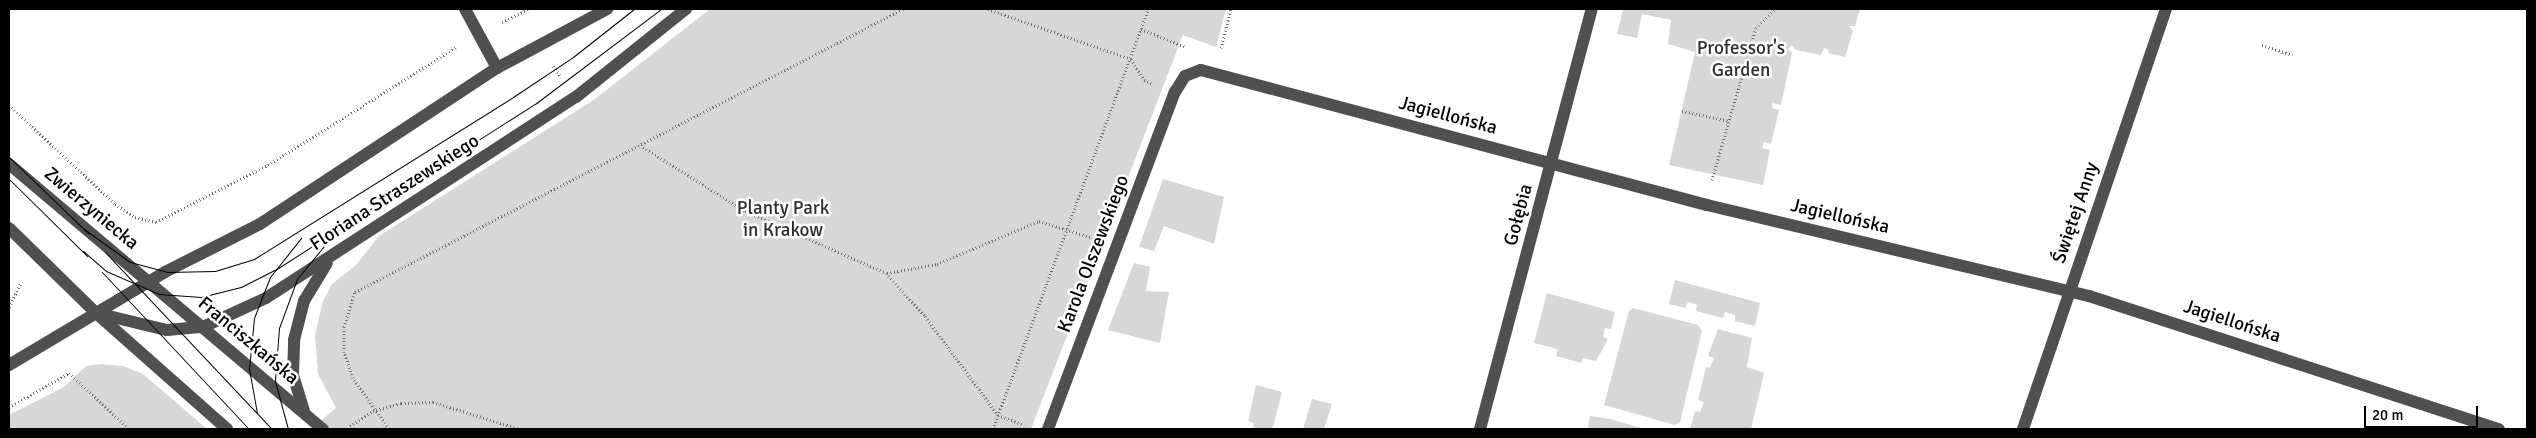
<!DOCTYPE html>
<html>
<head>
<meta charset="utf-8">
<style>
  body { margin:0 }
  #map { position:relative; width:2536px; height:438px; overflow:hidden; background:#fff; font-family:Signika,sans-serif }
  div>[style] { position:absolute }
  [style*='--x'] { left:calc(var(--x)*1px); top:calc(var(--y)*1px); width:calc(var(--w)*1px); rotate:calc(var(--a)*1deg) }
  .green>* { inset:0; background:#d7d7d7 }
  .path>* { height:3px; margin-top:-1.5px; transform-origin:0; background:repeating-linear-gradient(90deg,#727272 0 1px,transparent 0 3.5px) }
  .minor>* { height:12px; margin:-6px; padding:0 6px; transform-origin:6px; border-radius:6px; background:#505050 }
  .tram>* { height:1px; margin:-0.5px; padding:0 0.5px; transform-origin:0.5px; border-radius:0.5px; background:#000 }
  span { translate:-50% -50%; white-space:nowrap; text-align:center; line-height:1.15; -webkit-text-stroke:5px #fff; paint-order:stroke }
  .park-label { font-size:19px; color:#2e2e2e }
  .street-label { font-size:19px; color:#000 }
  .frame { position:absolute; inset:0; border:10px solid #000; pointer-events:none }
  .scale { position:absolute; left:2364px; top:406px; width:114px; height:22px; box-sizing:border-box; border:2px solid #000; border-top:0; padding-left:6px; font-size:15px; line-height:18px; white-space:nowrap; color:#000; -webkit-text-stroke:4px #fff; paint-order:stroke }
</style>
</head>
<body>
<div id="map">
  <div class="green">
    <i style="clip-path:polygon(710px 9px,1226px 9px,1216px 47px,1183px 35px,1031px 429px,311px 429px,336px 408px,318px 374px,315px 335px,323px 301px,332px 284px,356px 265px,379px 236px,595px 99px)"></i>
    <i style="clip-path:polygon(1623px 9px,1860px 9px,1855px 26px,1849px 26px,1853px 31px,1845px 57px,1828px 53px,1829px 50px,1824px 48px,1821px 55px,1796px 50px,1792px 45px,1788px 49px,1792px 53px,1781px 105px,1772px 103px,1772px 108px,1779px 110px,1771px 144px,1764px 142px,1762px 148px,1770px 150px,1763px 185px,1669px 165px,1695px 52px,1668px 44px,1671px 20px,1642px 14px,1637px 38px,1617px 34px)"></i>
    <i style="clip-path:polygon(1163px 179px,1224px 197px,1214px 244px,1164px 226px,1154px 251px,1139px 247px)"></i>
    <i style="clip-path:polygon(1134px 263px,1150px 267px,1146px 291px,1169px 292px,1160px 343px,1108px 330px)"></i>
    <i style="clip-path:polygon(1675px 280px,1760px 303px,1755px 326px,1735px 321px,1735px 315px,1725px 312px,1723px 318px,1696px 311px,1697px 305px,1688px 302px,1685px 308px,1669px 304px)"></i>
    <i style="clip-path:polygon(1547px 293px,1615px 312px,1611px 329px,1605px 328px,1603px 337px,1608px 339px,1596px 361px,1583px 358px,1581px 363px,1556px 356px,1558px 349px,1534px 343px)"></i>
    <i style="clip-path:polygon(1633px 308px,1698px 325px,1702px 331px,1680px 422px,1675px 425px,1604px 405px,1629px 311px)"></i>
    <i style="clip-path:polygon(1718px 329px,1752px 338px,1747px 367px,1764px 373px,1751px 429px,1690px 429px,1695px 411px,1700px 412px,1704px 402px,1698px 400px,1706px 367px,1710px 368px,1714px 358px,1708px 356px)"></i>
    <i style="clip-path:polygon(101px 364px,123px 366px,143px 374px,207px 429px,9px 429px,9px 415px,64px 387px,86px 366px)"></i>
    <i style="clip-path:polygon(1256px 385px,1282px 392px,1273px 427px,1269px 429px,1253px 429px,1254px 423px,1248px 421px)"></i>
    <i style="clip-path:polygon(1312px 399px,1332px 404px,1324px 429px,1303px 429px)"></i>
    <i style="clip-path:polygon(1590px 416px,1610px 419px,1644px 429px,1593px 429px,1588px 428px)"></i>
  </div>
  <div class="path">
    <i style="--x:988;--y:9;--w:151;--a:19.3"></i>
    <i style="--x:1131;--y:59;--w:25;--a:58"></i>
    <i style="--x:1144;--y:80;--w:8;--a:23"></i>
    <i style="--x:502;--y:22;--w:30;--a:-26"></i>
    <i style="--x:1141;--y:29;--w:48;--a:21.8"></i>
    <i style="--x:2262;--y:45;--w:32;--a:18"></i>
    <i style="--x:1221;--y:48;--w:40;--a:-75.6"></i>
    <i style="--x:553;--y:66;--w:14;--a:54"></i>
    <i style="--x:9;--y:105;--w:145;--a:43"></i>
    <i style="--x:115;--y:204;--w:24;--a:33"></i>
    <i style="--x:135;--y:217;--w:22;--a:13"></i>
    <i style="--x:156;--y:222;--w:126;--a:-27"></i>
    <i style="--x:268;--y:165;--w:223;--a:-32"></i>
    <i style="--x:1682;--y:111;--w:49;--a:11.8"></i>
    <i style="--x:643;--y:147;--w:120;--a:32.1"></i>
    <i style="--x:745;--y:211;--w:154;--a:23.7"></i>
    <i style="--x:886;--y:273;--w:58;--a:47.8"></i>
    <i style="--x:925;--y:316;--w:123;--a:53.6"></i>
    <i style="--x:998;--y:415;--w:28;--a:21"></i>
    <i style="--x:1712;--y:180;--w:158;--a:-73.9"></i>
    <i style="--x:1756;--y:28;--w:27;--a:-45"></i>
    <i style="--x:887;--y:273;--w:51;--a:-10.2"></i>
    <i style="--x:937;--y:264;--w:111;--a:-22.9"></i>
    <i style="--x:1039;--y:221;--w:57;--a:17.5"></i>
    <i style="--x:9;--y:307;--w:28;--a:-64"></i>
    <i style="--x:9;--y:407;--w:69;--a:-29.5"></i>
    <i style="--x:69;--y:373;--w:82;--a:43"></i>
    <i style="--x:350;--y:426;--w:27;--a:-33"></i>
    <i style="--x:373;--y:411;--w:29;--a:-16"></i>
    <i style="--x:401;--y:403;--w:32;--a:-2"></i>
    <i style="--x:433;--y:402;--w:91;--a:17.2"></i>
    <i style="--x:389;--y:429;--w:62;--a:-125.2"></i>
    <i style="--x:353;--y:378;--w:28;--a:-109"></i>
    <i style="--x:344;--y:352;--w:25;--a:-90"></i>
    <i style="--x:344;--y:327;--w:37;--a:-73"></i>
    <i style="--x:355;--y:292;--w:617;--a:-27.31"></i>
    <i style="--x:993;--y:429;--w:448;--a:-69.7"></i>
  </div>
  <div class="minor">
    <i style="--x:465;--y:9;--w:67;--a:61.5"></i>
    <i style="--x:9;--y:164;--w:411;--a:40.2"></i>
    <i style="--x:9;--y:228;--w:122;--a:44.3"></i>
    <i style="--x:96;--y:313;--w:175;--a:41.5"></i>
    <i style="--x:96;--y:313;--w:73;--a:13.5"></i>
    <i style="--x:167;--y:330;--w:11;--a:-5"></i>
    <i style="--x:178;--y:329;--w:25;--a:-5"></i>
    <i style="--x:203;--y:327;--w:69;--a:-24.7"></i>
    <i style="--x:266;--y:298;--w:369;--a:-33"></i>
    <i style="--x:576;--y:97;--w:141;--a:-38.7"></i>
    <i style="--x:9;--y:365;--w:182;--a:-30.8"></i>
    <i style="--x:165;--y:272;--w:106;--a:-26.8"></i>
    <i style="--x:260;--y:224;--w:284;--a:-33.4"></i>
    <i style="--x:497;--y:68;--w:125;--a:-28.2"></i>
    <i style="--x:304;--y:411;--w:39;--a:-107"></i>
    <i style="--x:293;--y:374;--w:34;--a:-88"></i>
    <i style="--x:294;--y:340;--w:40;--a:-75.6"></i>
    <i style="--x:304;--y:301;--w:44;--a:-58.8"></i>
    <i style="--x:1048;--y:429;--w:360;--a:-69.4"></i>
    <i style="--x:1175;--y:92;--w:19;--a:-58"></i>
    <i style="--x:1185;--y:76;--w:17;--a:-21"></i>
    <i style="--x:1201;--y:70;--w:524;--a:14.94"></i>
    <i style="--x:1707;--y:205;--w:393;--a:13.4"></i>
    <i style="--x:2089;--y:296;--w:431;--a:18"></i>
    <i style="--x:1480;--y:429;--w:435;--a:-75.1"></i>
    <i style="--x:2023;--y:429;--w:444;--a:-71.2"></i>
  </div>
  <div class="tram">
    <i style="--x:9;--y:157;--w:110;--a:43.9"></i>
    <i style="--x:9;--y:179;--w:110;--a:44.6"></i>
    <i style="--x:84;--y:229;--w:57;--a:35.7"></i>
    <i style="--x:130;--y:262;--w:38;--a:15"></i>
    <i style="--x:167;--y:272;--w:48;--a:-1.2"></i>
    <i style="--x:215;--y:271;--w:41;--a:-17.1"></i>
    <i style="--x:254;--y:259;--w:305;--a:-32"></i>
    <i style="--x:513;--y:97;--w:72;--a:-33.7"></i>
    <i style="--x:573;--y:57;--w:78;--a:-38.2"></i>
    <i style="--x:83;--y:251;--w:30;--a:41"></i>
    <i style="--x:106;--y:271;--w:58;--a:23.5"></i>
    <i style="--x:159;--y:294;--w:42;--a:4.1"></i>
    <i style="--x:201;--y:297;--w:41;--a:-14"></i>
    <i style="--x:241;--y:287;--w:38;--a:-27"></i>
    <i style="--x:275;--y:270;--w:308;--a:-32.6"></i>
    <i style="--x:535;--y:104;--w:158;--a:-37"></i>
    <i style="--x:105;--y:252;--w:243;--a:46.7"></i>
    <i style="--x:102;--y:272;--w:215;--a:46.9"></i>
    <i style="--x:257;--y:413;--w:45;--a:-100.3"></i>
    <i style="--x:249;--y:369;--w:51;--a:-84.4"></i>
    <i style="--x:254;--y:318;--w:44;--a:-68.7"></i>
    <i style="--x:270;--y:277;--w:50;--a:-51.5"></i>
    <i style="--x:288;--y:429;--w:50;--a:-105.2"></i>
    <i style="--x:275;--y:381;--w:53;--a:-85.7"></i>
    <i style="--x:279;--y:328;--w:52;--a:-69.8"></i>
    <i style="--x:297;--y:279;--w:49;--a:-50.8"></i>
  </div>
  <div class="park-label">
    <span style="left:1741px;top:60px">Professor's<br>Garden</span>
    <span style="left:783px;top:220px">Planty Park<br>in Krakow</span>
  </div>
  <div class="street-label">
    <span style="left:1448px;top:116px;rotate:15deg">Jagiellońska</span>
    <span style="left:395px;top:193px;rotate:-33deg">Floriana Straszewskiego</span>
    <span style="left:91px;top:209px;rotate:40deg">Zwierzyniecka</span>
    <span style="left:2076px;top:213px;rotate:-71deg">Świętej Anny</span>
    <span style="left:1519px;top:215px;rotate:-75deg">Gołębia</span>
    <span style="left:1840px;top:217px;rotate:13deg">Jagiellońska</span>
    <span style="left:1094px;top:254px;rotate:-69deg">Karola Olszewskiego</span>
    <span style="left:2232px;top:322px;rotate:18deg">Jagiellońska</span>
    <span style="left:248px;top:341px;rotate:40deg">Franciszkańska</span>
  </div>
  <div class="frame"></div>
  <div class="scale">20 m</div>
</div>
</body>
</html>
